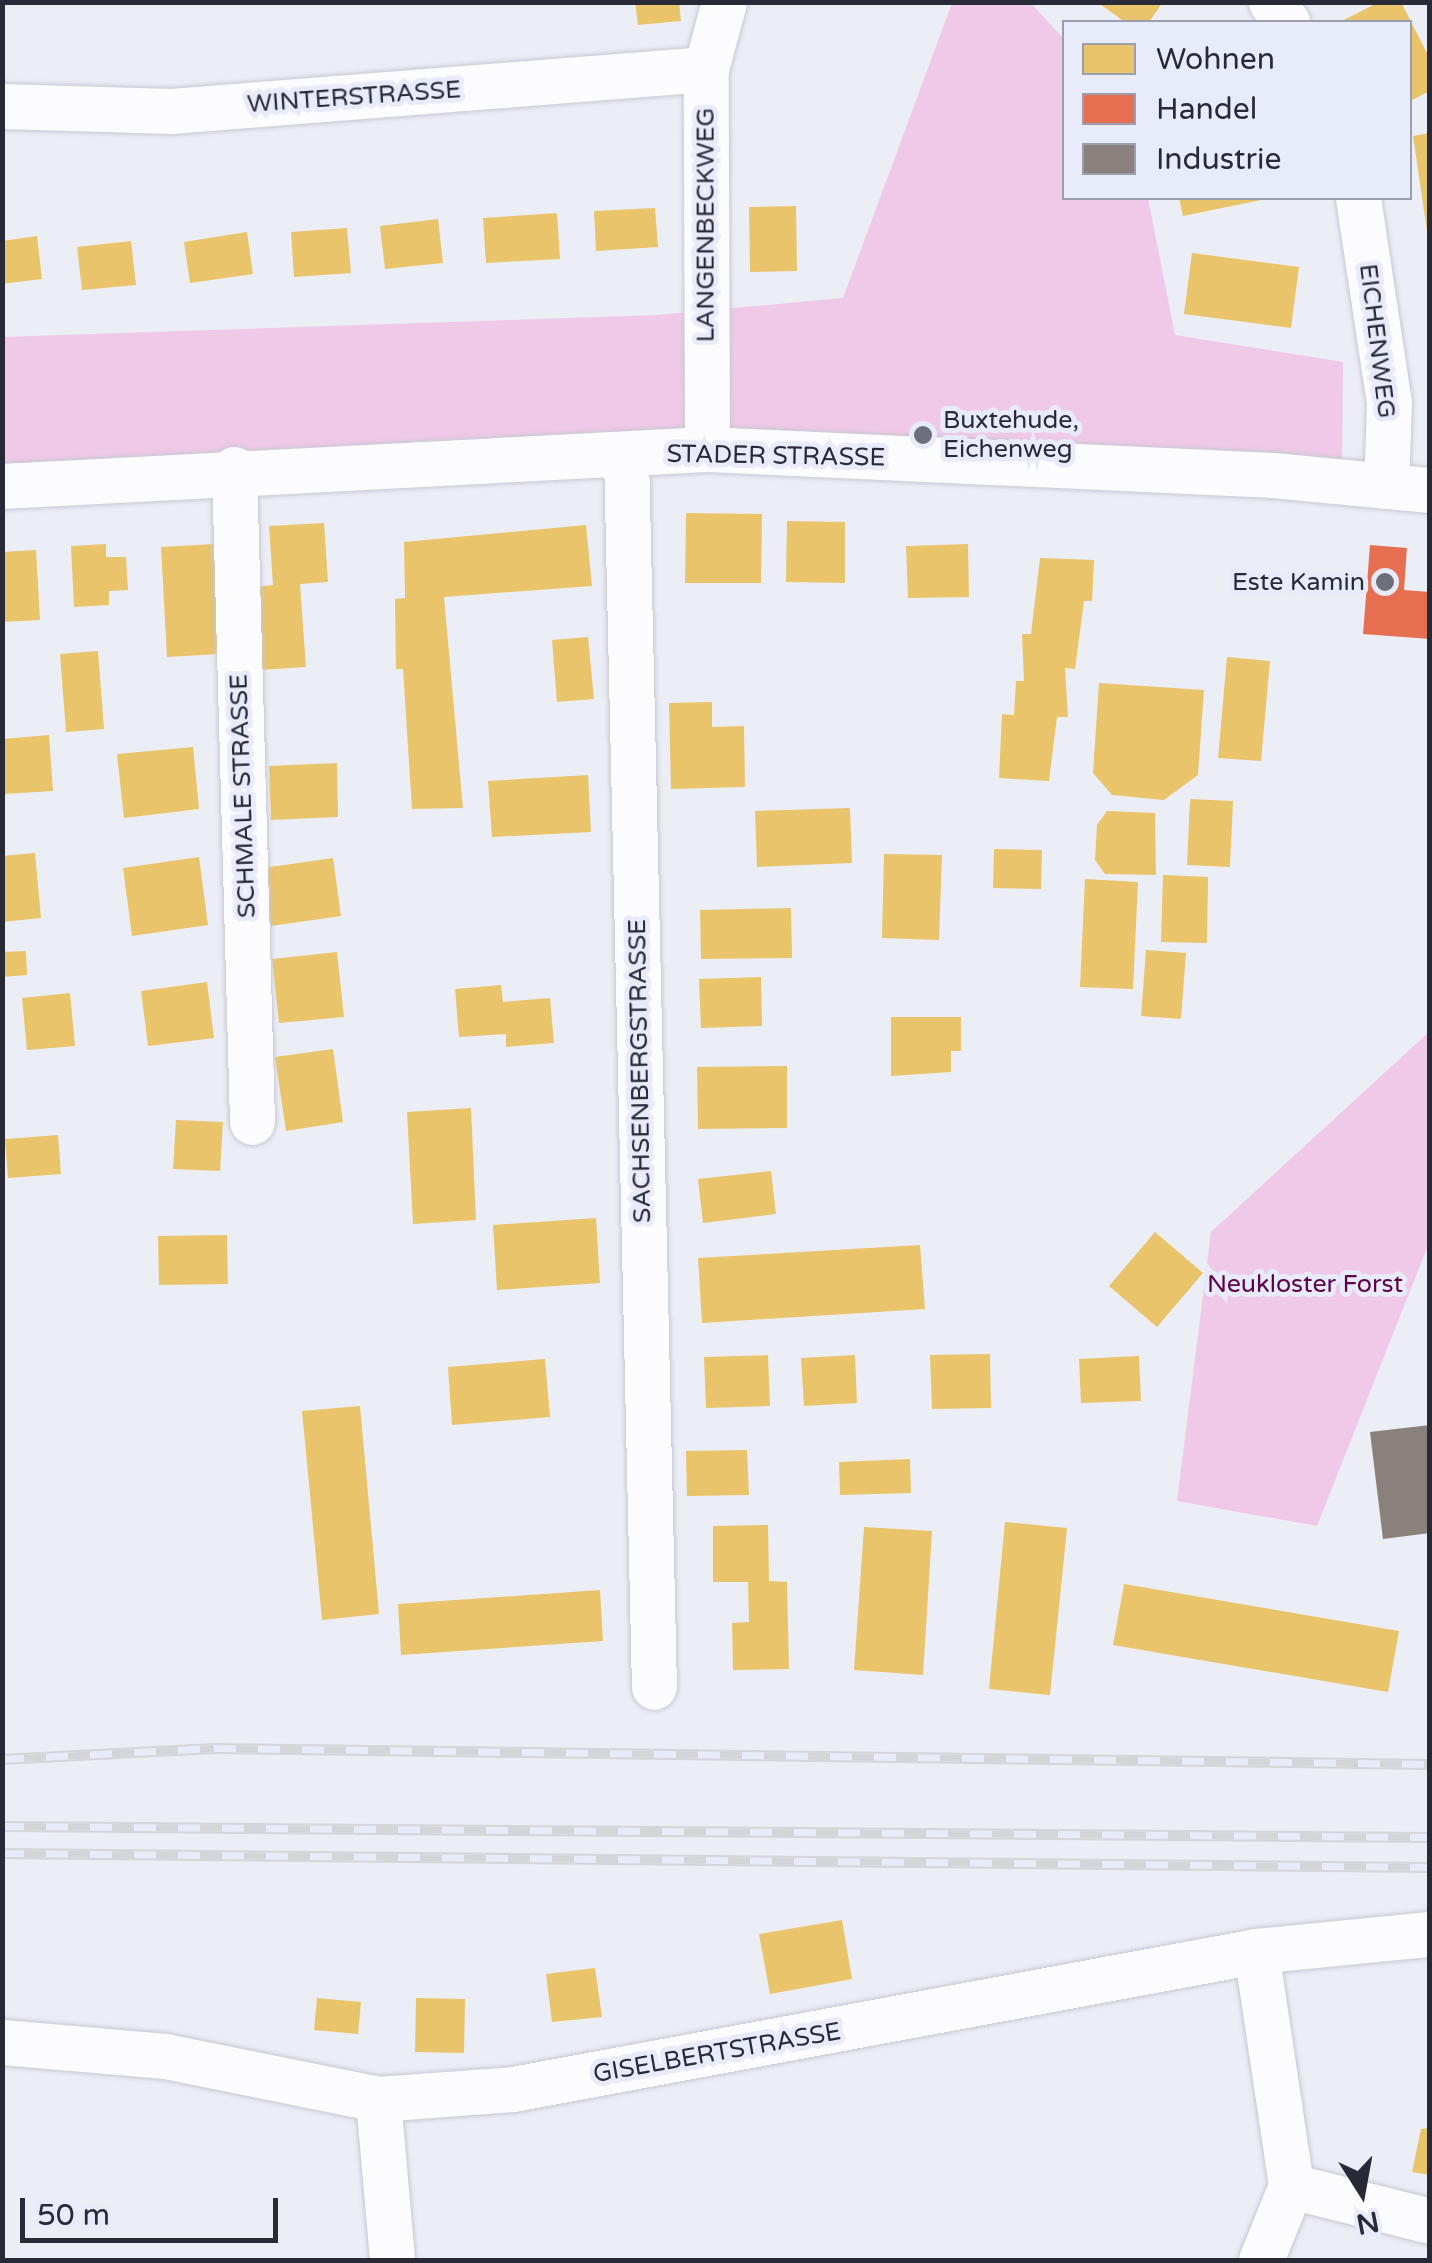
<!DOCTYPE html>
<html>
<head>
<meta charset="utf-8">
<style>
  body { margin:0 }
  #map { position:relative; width:1432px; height:2263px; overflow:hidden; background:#eceef6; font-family:"Varela Round",sans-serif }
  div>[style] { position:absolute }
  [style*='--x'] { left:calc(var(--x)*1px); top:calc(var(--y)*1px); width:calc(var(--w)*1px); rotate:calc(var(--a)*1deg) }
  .green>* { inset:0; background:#f0c9e8 }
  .homes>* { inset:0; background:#e9c46a }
  .shops>* { inset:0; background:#e76f51 }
  .industry>* { inset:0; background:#8a817c }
  .roads { filter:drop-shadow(0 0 2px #c6c8d2) drop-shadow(0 0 2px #c6c8d2) }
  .minor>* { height:45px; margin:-22.5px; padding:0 22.5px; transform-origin:22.5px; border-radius:22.5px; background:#fcfcfe }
  .rail>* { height:11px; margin-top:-5.5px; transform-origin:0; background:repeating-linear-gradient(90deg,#e8ebfa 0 22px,#d4d5d8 0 44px); box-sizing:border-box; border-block:2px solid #d4d5d8 }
  .dots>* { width:28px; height:28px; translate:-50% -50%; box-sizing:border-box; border:5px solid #e8ebfa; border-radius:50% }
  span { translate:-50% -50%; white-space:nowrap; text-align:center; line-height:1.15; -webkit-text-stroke:10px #e8ebfa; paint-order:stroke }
  .street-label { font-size:25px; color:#282a37 }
  .poi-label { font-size:25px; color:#282a37 }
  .left { translate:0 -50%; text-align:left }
  .right { translate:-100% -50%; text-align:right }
  .park-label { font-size:25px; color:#5f034d }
  .frame { position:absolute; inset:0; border:5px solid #282a37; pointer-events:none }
  .legend { position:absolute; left:1062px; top:20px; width:350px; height:180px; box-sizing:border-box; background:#e8ebfa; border:2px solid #9b9eac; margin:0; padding:12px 18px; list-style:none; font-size:30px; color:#282a37 }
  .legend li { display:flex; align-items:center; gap:20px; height:50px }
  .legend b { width:50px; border:2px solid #9b9eac }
  .north { position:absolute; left:1312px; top:2143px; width:100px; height:100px; -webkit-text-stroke:8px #e8ebfa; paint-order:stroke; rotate:169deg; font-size:28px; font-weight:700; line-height:40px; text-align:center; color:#282a37 }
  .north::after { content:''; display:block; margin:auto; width:35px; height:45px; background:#282a37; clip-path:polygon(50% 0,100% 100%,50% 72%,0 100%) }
  .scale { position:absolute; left:20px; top:2198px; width:258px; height:45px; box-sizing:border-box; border:5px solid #282a37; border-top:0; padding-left:12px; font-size:30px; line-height:35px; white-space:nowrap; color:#282a37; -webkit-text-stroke:8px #e8ebfa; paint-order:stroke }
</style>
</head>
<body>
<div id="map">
  <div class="green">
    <i style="clip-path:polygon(952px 3px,1031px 3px,1064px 39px,1064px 198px,1148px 198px,1175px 335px,1343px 362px,1342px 471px,682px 436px,3px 477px,3px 337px,657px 315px,843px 298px)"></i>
    <i style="clip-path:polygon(1429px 1032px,1429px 1243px,1317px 1526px,1177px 1501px,1211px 1232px)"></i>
  </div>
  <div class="homes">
    <i style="clip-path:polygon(635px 2px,679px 2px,681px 21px,638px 25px)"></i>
    <i style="clip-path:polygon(1097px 2px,1163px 2px,1149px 22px,1125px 22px)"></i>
    <i style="clip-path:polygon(1379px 2px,1401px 2px,1430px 59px,1430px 91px,1410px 101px,1410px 22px,1340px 22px)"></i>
    <i style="clip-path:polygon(1430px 133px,1430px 231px,1427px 231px,1413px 136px)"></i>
    <i style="clip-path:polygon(1179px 198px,1266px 198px,1266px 199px,1183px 216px)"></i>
    <i style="clip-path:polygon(796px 206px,797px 271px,750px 272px,749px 207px)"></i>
    <i style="clip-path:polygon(655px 208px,658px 247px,596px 251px,594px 211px)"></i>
    <i style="clip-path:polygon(557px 213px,560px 259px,486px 263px,483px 218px)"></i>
    <i style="clip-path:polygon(438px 219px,443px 263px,385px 269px,380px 226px)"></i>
    <i style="clip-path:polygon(347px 228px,351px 273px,294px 277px,291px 232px)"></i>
    <i style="clip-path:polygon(247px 232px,253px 274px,190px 283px,184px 242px)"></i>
    <i style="clip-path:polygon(37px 236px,42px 279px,2px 284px,2px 241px)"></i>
    <i style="clip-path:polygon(131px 241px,136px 285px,82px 290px,77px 247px)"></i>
    <i style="clip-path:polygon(1192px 253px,1299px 267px,1291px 328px,1184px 314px)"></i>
    <i style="clip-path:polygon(686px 513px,762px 514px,761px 583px,685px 583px)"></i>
    <i style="clip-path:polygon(787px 521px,845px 522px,845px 583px,786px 582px)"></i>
    <i style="clip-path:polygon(324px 523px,328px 582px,300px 584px,306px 667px,261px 670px,255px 587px,273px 585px,269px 526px)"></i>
    <i style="clip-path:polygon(586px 525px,592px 586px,444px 597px,463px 808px,412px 809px,403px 669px,396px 669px,395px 599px,405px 598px,404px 542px)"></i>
    <i style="clip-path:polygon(106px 544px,106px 557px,126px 557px,128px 590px,109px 591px,109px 605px,74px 607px,71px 546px)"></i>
    <i style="clip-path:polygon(214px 544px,220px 654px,167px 657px,161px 547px)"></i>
    <i style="clip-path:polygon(968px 544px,969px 597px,908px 598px,906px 546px)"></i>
    <i style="clip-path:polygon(36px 550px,40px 620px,2px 622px,2px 552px)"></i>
    <i style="clip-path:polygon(1040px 558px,1094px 560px,1092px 601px,1084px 601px,1075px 669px,1065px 668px,1068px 717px,1057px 717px,1049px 781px,999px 778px,1002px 714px,1014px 715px,1016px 681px,1024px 681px,1022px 634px,1031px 634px)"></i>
    <i style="clip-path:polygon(588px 637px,594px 699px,557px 702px,552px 640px)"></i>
    <i style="clip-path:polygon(98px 651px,104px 729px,66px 732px,60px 654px)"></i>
    <i style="clip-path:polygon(1227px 657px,1270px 661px,1261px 761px,1218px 758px)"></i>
    <i style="clip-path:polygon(1099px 683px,1204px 690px,1198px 775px,1164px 800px,1112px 795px,1093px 773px)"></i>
    <i style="clip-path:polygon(712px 702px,712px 727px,744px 726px,745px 787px,671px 789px,669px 703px)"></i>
    <i style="clip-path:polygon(49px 735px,53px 791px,3px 794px,2px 739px)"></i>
    <i style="clip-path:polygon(193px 747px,199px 809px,124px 818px,117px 754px)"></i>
    <i style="clip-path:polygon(337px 763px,338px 817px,271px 820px,269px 766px)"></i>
    <i style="clip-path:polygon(588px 775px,591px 832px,492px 837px,488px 781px)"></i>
    <i style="clip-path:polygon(1190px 799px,1233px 801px,1230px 867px,1187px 865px)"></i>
    <i style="clip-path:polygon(850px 808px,852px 863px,757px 867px,755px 811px)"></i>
    <i style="clip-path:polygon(1107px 811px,1155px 813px,1156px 875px,1105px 874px,1095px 860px,1097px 825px)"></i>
    <i style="clip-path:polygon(994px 849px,1042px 850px,1041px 889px,993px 888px)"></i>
    <i style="clip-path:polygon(35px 853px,41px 918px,2px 922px,2px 856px)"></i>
    <i style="clip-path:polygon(884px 854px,942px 855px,939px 940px,882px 938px)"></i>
    <i style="clip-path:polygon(199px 857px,208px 925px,132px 936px,123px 868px)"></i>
    <i style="clip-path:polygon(333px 858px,341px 916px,271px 926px,263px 868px)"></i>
    <i style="clip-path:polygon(1163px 875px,1208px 877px,1207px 943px,1161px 942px)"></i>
    <i style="clip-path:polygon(1085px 879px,1138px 882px,1133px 989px,1080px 987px)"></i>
    <i style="clip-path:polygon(791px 908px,792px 958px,701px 959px,700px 910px)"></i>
    <i style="clip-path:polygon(1146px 950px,1186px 953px,1181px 1019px,1141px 1016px)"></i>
    <i style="clip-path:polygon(26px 951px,27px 975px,2px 977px,2px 952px)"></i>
    <i style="clip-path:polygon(337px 952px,344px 1017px,279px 1023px,272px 959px)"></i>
    <i style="clip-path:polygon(761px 977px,762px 1026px,701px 1028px,699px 979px)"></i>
    <i style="clip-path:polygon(207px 982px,214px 1038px,148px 1046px,141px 991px)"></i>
    <i style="clip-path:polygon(501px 985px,503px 1002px,550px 998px,554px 1043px,506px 1047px,506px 1034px,459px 1037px,455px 989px)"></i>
    <i style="clip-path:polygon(70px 993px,75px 1046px,27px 1050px,22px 998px)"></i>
    <i style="clip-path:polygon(891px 1017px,961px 1017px,961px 1051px,951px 1051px,951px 1072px,891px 1076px)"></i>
    <i style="clip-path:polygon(333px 1049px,343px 1122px,286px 1131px,275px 1057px)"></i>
    <i style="clip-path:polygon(787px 1066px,787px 1128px,698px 1129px,697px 1067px)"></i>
    <i style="clip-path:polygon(471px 1108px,476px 1220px,413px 1224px,407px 1112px)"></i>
    <i style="clip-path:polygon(176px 1120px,223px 1122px,220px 1171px,173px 1169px)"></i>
    <i style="clip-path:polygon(58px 1135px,61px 1174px,8px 1178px,5px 1139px)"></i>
    <i style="clip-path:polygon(771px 1171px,776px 1214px,703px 1223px,698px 1179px)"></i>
    <i style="clip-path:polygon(596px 1218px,600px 1283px,497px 1290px,493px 1225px)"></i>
    <i style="clip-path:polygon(1155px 1232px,1203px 1273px,1157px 1327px,1109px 1286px)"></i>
    <i style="clip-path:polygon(227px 1235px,228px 1284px,159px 1285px,158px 1236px)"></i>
    <i style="clip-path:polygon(920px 1245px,925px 1309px,702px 1323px,698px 1258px)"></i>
    <i style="clip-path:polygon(990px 1354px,991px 1408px,932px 1409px,930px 1355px)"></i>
    <i style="clip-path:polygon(768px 1355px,770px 1406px,706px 1408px,704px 1357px)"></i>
    <i style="clip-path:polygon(855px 1355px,857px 1403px,804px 1406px,801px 1358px)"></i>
    <i style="clip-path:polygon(1139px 1356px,1141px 1401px,1081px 1403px,1079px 1359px)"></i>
    <i style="clip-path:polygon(545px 1359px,550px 1417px,452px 1425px,448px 1367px)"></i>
    <i style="clip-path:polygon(360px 1406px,379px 1614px,322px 1620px,302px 1411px)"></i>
    <i style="clip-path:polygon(747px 1450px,749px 1495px,687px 1496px,686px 1451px)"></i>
    <i style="clip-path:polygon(910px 1459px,911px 1493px,840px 1495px,839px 1462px)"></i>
    <i style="clip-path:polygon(1005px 1522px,1067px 1528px,1050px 1695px,989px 1689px)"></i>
    <i style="clip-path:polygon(768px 1525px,769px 1581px,787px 1582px,789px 1669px,733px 1670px,732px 1623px,749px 1622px,748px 1582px,713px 1582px,713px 1526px)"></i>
    <i style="clip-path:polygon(864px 1527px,932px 1531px,923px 1675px,854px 1670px)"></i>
    <i style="clip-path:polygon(1124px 1584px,1399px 1631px,1388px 1692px,1113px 1645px)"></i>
    <i style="clip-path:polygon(600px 1590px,603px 1641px,401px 1655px,398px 1604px)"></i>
    <i style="clip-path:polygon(842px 1920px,852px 1979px,770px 1994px,759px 1934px)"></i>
    <i style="clip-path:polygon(595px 1968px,602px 2017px,552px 2022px,546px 1974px)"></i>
    <i style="clip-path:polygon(317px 1998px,361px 2002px,358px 2034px,314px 2030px)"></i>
    <i style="clip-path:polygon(416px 1998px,465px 1999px,464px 2053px,415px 2052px)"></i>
    <i style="clip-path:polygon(1430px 2128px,1430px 2175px,1412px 2172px,1421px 2129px)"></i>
  </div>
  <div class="shops">
    <i style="clip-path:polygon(1370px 545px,1407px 548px,1404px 590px,1430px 592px,1430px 639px,1363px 634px)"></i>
  </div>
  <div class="industry">
    <i style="clip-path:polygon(1430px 1425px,1430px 1533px,1383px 1539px,1370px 1432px)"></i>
  </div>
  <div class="roads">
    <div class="minor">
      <i style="--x:1271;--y:2;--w:26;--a:51"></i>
      <i style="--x:2;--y:106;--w:169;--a:1.7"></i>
      <i style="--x:171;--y:111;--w:537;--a:-4.49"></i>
      <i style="--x:1358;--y:198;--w:206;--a:81.4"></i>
      <i style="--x:1389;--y:402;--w:84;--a:92"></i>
      <i style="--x:707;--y:449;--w:380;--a:-90.2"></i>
      <i style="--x:706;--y:69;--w:69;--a:-75"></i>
      <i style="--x:626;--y:455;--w:1232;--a:88.7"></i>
      <i style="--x:234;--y:469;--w:653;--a:88.42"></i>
      <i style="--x:2;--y:486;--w:706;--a:-3"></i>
      <i style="--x:707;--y:449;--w:567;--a:2.63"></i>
      <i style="--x:1273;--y:475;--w:158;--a:5.5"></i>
      <i style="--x:1256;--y:1951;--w:238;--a:81.5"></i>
      <i style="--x:1291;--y:2186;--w:80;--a:112.1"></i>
      <i style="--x:2;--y:2042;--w:164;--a:4.9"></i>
      <i style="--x:165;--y:2056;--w:217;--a:11.4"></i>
      <i style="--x:378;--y:2099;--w:135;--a:-4.2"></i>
      <i style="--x:513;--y:2089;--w:756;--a:-10.52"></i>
      <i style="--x:1256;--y:1951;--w:175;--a:-5.6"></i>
      <i style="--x:378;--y:2099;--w:162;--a:85"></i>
      <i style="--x:1291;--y:2186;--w:143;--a:14.1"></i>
    </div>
  </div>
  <div class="rail">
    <i style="--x:2;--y:1759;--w:212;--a:-3"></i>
    <i style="--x:214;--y:1748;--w:1216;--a:0.75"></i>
    <i style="--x:2;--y:1826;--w:1428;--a:0.44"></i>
    <i style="--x:2;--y:1853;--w:1428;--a:0.56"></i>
  </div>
  <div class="dots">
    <i style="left:923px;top:435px;background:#6d6f7a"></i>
    <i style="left:1385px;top:582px;background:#6d6f7a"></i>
  </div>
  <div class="street-label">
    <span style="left:354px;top:97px;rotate:-4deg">WINTERSTRASSE</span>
    <span style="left:706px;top:225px;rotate:-90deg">LANGENBECKWEG</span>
    <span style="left:1377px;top:341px;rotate:83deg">EICHENWEG</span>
    <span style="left:776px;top:456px;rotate:1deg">STADER STRASSE</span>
    <span style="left:243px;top:796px;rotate:-92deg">SCHMALE STRASSE</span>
    <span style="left:640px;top:1071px;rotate:-91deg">SACHSENBERGSTRASSE</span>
    <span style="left:717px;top:2053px;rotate:-10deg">GISELBERTSTRASSE</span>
  </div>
  <div class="poi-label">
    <span class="left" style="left:943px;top:435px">Buxtehude,<br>Eichenweg</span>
    <span class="right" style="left:1365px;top:582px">Este Kamin</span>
  </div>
  <div class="park-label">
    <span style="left:1305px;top:1284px">Neukloster Forst</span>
  </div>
  <div class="frame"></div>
  <ul class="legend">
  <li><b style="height:28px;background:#e9c46a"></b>Wohnen</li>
  <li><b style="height:28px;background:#e76f51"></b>Handel</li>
  <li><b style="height:28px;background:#8a817c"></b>Industrie</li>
  </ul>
  <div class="north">N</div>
  <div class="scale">50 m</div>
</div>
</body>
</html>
